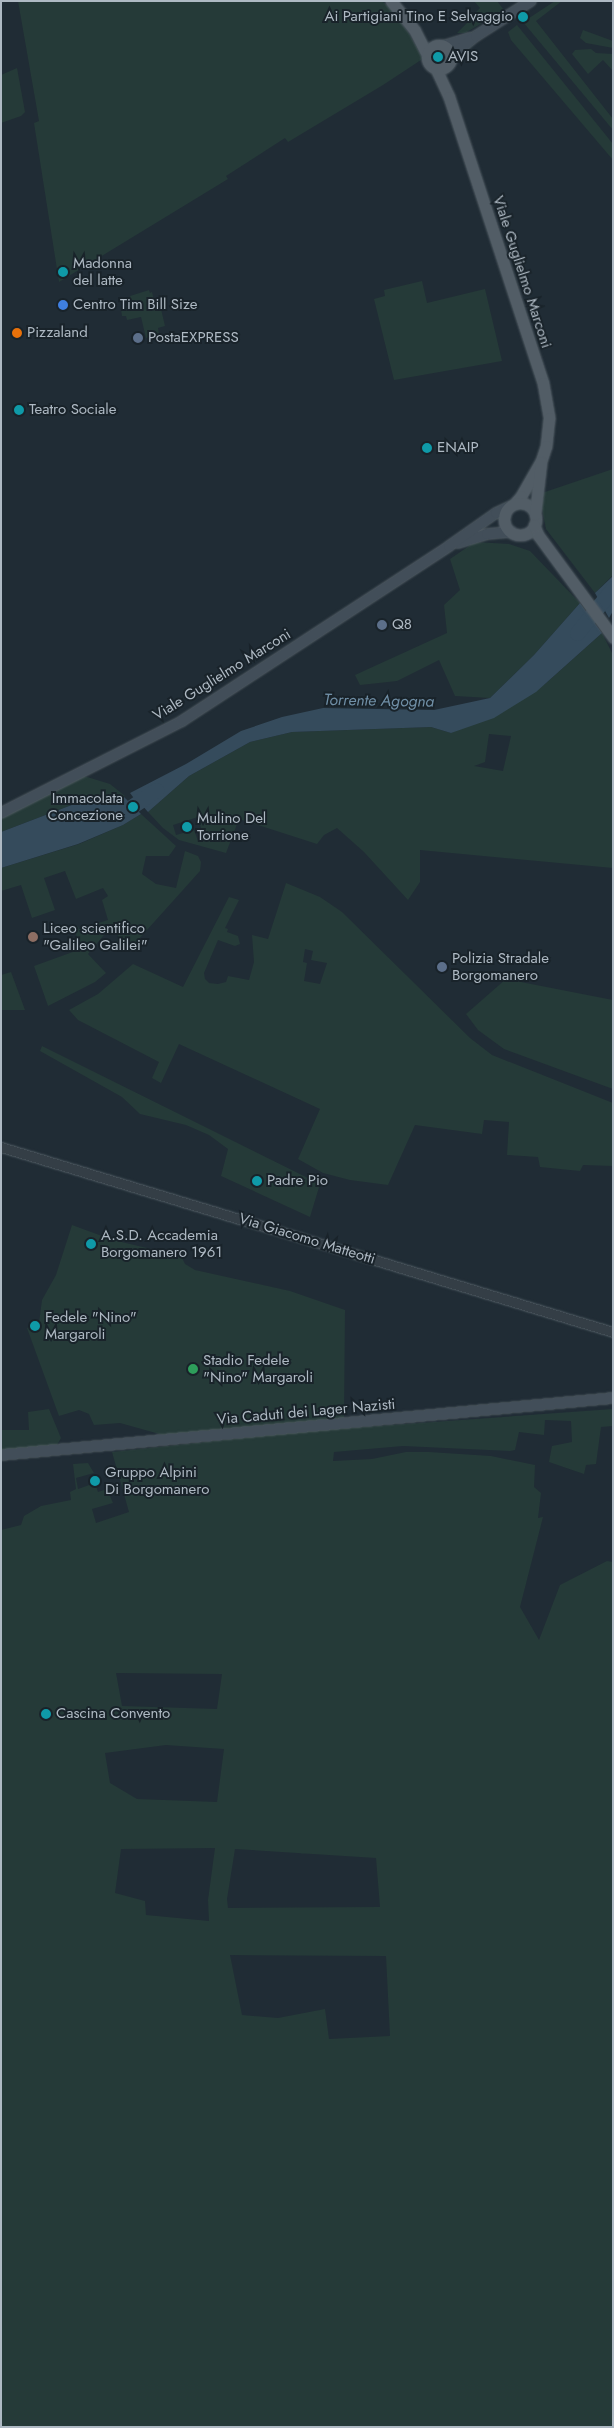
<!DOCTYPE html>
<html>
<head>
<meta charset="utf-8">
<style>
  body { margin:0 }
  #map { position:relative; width:614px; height:2428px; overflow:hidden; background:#202c35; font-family:Jost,sans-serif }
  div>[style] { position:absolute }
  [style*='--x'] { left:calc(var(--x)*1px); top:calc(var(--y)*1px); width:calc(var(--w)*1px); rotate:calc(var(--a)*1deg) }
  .green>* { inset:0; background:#253a38 }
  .water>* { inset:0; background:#354b5c }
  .river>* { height:15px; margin:-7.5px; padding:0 7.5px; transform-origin:7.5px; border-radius:7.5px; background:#354b5c }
  .roads { filter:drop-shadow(0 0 1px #515c64) drop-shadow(0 0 1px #515c64) }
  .tertiary>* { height:9px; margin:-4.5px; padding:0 4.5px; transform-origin:4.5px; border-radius:4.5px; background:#343e46 }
  .secondary>* { height:10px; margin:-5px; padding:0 5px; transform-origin:5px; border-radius:5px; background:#424e59 }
  .primary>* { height:11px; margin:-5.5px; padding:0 5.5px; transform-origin:5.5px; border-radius:5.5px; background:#525d66 }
  .primary>.ring { margin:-5.5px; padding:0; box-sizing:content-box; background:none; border:11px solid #525d66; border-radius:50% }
  .dots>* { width:14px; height:14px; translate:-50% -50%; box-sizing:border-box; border:2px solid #19232a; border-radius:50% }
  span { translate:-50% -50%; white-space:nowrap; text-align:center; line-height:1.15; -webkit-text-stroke:4px #19232a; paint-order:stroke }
  .poi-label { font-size:15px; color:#aeb9c3 }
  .right { translate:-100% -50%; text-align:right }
  .left { translate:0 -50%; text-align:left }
  .street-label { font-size:15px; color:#aeb9c3 }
  .water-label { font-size:16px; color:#708fa6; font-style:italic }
  .frame { position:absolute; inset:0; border:2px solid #aeb9c3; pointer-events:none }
</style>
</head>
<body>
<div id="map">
  <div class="green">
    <i style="clip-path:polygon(18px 1px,382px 1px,392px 10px,408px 32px,422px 57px,421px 60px,383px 85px,288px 142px,285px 138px,226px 176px,228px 179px,59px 282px,34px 123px,39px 121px)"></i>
    <i style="clip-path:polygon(474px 1px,497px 1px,504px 10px,465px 33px,457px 33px,471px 19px,469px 16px,472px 12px,474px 14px,480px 8px)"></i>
    <i style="clip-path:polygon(555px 1px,562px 1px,536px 21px,613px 119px,613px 130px,523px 22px)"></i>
    <i style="clip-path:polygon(517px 25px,613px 144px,613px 160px,511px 40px,508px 32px)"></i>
    <i style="clip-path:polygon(583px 30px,613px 41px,613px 48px,586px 43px,580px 38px)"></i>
    <i style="clip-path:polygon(591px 49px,596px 53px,613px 54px,613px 71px,603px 60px,588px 74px,572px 54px,575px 50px)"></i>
    <i style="clip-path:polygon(17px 68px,25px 112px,21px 116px,1px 123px,1px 75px)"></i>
    <i style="clip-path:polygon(422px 281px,427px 303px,485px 289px,502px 361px,394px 380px,374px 299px,385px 296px,384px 290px)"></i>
    <i style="clip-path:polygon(149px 290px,150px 293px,152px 292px,156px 308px,161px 309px,165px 326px,158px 328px,159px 334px,146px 338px,141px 317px,127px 320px,126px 316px,122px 316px,121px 309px,132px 303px,130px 296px)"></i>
    <i style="clip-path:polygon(613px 469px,613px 575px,595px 593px,546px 529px,539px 494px)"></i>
    <i style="clip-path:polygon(475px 542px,509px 544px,530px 551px,580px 603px,534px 655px,490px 698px,455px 696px,439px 660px,397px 681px,360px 685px,355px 675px,447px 633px,444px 605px,460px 590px,450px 559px)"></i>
    <i style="clip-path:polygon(evenodd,602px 633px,613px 655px,613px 868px,420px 850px,420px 882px,408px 900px,364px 852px,337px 828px,324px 835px,317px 844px,239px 819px,226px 853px,179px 840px,163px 828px,148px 812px,189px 776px,250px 742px,292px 732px,431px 727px,451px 733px,545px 684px,602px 633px,489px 734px,511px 736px,503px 771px,474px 766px,485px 762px,489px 734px,602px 633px,198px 817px,204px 839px,198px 841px,194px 830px,176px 835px,173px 825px,198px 817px)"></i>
    <i style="clip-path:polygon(84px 776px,110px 784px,125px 796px,120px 799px,90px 798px,1px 832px,1px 813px)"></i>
    <i style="clip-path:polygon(141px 814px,176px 846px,169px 856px,146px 856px,142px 874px,156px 884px,176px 888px,185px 851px,198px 856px,201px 862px,200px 871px,129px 950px,117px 942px,119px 930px,109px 929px,88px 954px,106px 973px,95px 982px,48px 1006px,34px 966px,81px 949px,74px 928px,78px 926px,79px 929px,108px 920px,102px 900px,108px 896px,103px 888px,76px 899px,65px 871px,44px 878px,55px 910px,32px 918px,21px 885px,1px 891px,1px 868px,79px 844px,123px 825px)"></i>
    <i style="clip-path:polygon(evenodd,286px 883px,320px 897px,342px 912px,470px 1038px,492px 1055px,613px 1103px,613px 1166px,583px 1165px,580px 1171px,540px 1167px,538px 1157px,507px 1155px,509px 1122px,484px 1120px,482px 1134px,415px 1125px,388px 1185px,350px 1180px,323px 1173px,298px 1159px,320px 1109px,179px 1044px,161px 1083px,152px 1078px,159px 1062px,78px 1020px,69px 1010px,98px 994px,133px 964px,183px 987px,229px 897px,239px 900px,225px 928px,228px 929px,227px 932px,238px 936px,240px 944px,235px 946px,218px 940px,204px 973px,205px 979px,209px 983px,218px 984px,226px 982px,228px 976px,249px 980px,254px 962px,252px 935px,268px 939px,286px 883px,305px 949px,313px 951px,311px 960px,327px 963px,320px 984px,304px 981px,307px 963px,303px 962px,305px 949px)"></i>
    <i style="clip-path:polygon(11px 972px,25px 1010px,1px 1010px,1px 975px)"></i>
    <i style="clip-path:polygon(506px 979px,613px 1000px,613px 1089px,504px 1049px,478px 1030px,466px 1014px)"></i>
    <i style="clip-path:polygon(42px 1046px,320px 1184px,310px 1217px,221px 1176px,228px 1149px,209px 1135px,186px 1125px,140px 1114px,122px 1097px,40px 1051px)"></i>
    <i style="clip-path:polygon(72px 1225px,113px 1240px,181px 1256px,185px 1264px,195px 1270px,290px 1291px,345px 1310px,344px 1418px,163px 1435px,120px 1423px,94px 1425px,89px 1414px,79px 1410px,59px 1416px,27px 1328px,39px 1323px,42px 1300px,56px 1275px)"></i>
    <i style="clip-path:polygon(49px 1409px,61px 1438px,57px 1445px,1px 1450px,1px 1430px,29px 1430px,28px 1412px)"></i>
    <i style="clip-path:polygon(evenodd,613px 1409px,613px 1426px,601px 1427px,596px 1464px,586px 1465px,584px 1474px,549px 1462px,552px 1446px,572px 1442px,571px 1421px,545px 1420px,544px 1435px,519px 1432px,515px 1450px,510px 1451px,403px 1446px,334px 1452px,333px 1461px,372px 1459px,406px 1452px,429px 1452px,491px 1456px,535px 1465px,534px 1487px,541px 1493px,538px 1518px,543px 1517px,520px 1607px,539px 1640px,560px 1585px,607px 1561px,613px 1562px,613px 2427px,1px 2427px,1px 1530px,21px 1525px,24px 1516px,41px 1506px,71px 1500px,70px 1492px,76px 1489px,73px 1464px,88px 1463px,94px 1473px,76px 1478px,78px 1489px,95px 1483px,98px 1492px,107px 1489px,113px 1503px,92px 1509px,96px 1523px,129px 1512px,112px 1452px,307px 1431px,613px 1409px,116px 1673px,222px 1674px,217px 1709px,122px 1706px,116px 1673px,613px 1409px,166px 1745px,224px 1749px,217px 1802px,137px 1799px,110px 1783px,105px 1753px,166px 1745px,613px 1409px,215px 1848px,208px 1900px,209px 1921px,146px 1915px,145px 1901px,115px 1893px,121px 1849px,215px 1848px,613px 1409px,235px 1849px,376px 1858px,380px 1907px,228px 1908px,227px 1899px,235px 1849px,613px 1409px,230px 1955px,386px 1956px,390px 2036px,329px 2039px,325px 2009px,278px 2018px,242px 2015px,230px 1955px)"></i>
  </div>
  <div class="water">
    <i style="clip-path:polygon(613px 576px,613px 611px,609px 618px,595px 593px)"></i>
    <i style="clip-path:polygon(580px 603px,602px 633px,536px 692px,494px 718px,451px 733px,431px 727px,292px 732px,250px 742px,189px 776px,148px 812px,141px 804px,140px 800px,136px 801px,130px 793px,186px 764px,241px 731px,282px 717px,323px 708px,434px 710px,490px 698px,534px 655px)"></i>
    <i style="clip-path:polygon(124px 797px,141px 814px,123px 825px,78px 844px,1px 868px,1px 832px,90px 798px,120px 799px)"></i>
  </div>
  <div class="river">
    <i style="--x:577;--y:633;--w:58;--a:-51.3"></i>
    <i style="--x:116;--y:813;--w:13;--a:-18"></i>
    <i style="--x:128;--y:809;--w:34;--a:-34"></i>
  </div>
  <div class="roads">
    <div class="tertiary">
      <i style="--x:1;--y:1147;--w:639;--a:16.82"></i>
    </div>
    <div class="secondary">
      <i style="--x:443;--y:46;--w:28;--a:-17"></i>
      <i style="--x:450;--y:57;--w:33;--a:-39"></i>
      <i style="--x:476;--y:36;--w:65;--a:-32.5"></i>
      <i style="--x:458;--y:543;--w:30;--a:-17"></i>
      <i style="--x:487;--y:534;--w:25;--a:-5"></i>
      <i style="--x:1;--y:813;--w:203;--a:-26.9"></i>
      <i style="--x:182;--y:721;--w:319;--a:-33.2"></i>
      <i style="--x:449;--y:546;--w:57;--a:-35.1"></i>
      <i style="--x:496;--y:513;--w:14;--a:-25"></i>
      <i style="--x:1;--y:1455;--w:615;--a:-5.32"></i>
    </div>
    <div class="primary">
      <i style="--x:391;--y:1;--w:38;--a:51"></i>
      <i style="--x:415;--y:31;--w:27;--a:63"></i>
      <i class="ring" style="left:427px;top:45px;width:13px;height:13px"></i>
      <i style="--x:436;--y:69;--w:31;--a:65"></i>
      <i style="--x:449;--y:97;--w:301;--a:71.8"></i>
      <i style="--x:543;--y:383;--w:36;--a:80"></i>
      <i style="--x:549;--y:418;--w:28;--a:96"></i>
      <i style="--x:546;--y:446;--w:16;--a:108"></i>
      <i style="--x:541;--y:461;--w:40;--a:119.7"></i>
      <i style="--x:521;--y:496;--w:11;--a:131"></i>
      <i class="ring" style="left:504px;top:503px;width:21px;height:21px"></i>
      <i style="--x:535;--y:514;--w:52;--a:-83.4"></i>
      <i style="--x:534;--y:525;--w:11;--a:68"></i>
      <i style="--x:538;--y:535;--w:127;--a:53.7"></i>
    </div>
  </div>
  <div class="dots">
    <i style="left:523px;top:17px;background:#0f9aa8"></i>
    <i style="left:438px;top:57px;background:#0f9aa8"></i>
    <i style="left:63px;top:272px;background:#0f9aa8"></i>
    <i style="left:63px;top:305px;background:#3f7fe0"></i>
    <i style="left:17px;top:333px;background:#e8710a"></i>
    <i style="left:138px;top:338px;background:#5c6f8a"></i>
    <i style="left:19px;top:410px;background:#0f9aa8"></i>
    <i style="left:427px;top:448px;background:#0f9aa8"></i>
    <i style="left:382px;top:625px;background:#5c6f8a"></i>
    <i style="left:133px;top:807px;background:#0f9aa8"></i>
    <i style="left:187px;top:827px;background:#0f9aa8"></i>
    <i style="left:33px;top:937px;background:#8d6e63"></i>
    <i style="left:442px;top:967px;background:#5c6f8a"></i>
    <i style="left:257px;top:1181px;background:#0f9aa8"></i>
    <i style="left:91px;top:1244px;background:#0f9aa8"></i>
    <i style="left:35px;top:1326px;background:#0f9aa8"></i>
    <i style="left:193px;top:1369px;background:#2e9e5b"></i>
    <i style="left:95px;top:1481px;background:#0f9aa8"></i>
    <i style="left:46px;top:1714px;background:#0f9aa8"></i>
  </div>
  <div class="poi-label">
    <span class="right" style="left:513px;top:17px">Ai Partigiani Tino E Selvaggio</span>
    <span class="left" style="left:448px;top:57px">AVIS</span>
    <span class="left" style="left:73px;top:272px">Madonna<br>del latte</span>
    <span class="left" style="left:73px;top:305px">Centro Tim Bill Size</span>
    <span class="left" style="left:27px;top:333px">Pizzaland</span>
    <span class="left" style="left:148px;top:338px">PostaEXPRESS</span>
    <span class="left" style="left:29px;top:410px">Teatro Sociale</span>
    <span class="left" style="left:437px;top:448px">ENAIP</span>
    <span class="left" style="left:392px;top:625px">Q8</span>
    <span class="right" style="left:123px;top:807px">Immacolata<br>Concezione</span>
    <span class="left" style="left:197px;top:827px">Mulino Del<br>Torrione</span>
    <span class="left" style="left:43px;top:937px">Liceo scientifico<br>"Galileo Galilei"</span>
    <span class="left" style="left:452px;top:967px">Polizia Stradale<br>Borgomanero</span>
    <span class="left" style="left:267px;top:1181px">Padre Pio</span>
    <span class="left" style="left:101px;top:1244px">A.S.D. Accademia<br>Borgomanero 1961</span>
    <span class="left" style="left:45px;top:1326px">Fedele "Nino"<br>Margaroli</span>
    <span class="left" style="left:203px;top:1369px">Stadio Fedele<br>"Nino" Margaroli</span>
    <span class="left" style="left:105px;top:1481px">Gruppo Alpini<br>Di Borgomanero</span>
    <span class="left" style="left:56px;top:1714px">Cascina Convento</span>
  </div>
  <div class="street-label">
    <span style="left:522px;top:272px;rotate:72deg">Viale Guglielmo Marconi</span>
    <span style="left:222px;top:675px;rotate:-32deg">Viale Guglielmo Marconi</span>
    <span style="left:307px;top:1239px;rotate:17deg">Via Giacomo Matteotti</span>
    <span style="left:306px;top:1412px;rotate:-5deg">Via Caduti dei Lager Nazisti</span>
  </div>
  <div class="water-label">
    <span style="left:379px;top:701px;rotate:1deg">Torrente Agogna</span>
  </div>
  <div class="frame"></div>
</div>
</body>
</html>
